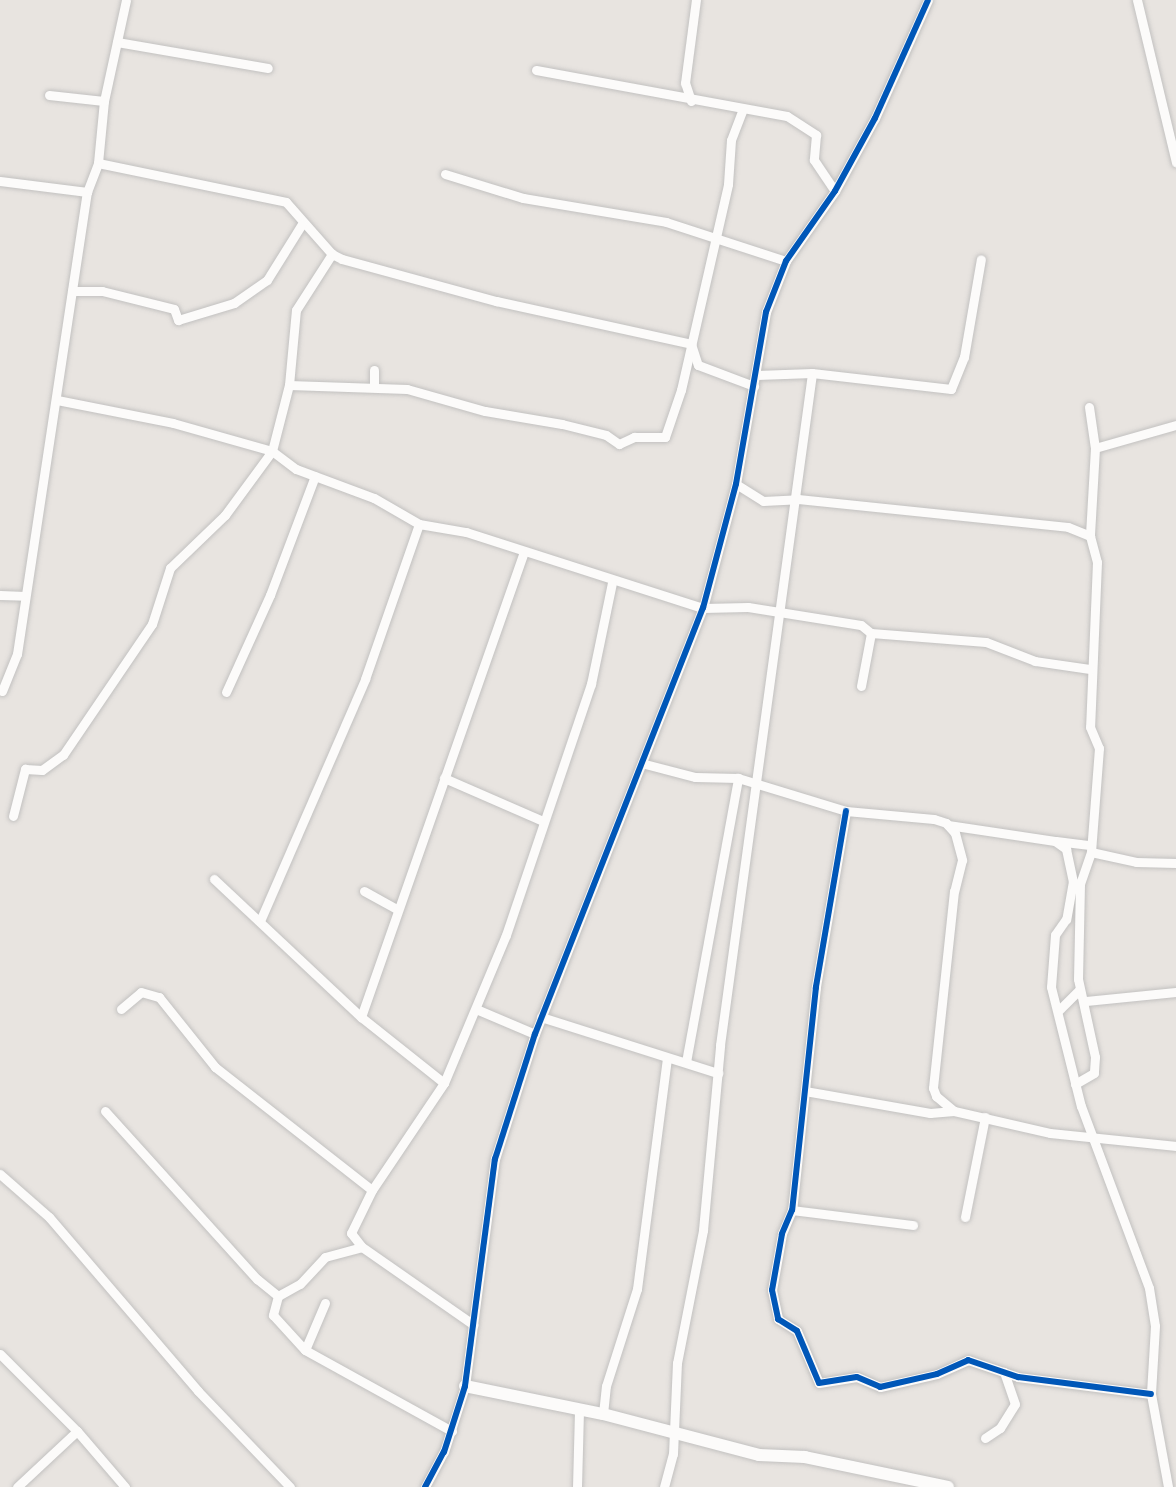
<!DOCTYPE html>
<html>
<head>
<meta charset="utf-8">
<style>
  body { margin:0 }
  #map { position:relative; width:1176px; height:1487px; overflow:hidden; background:#e8e4e0; font-family:"Public Sans",sans-serif }
  div>[style] { position:absolute }
  [style*='--x'] { left:calc(var(--x)*1px); top:calc(var(--y)*1px); width:calc(var(--w)*1px); rotate:calc(var(--a)*1deg) }
  .roads { filter:drop-shadow(0 0 2px #c2c1c0) drop-shadow(0 0 2px #c2c1c0) }
  .minor>* { height:9px; margin:-4.5px; padding:0 4.5px; transform-origin:4.5px; border-radius:4.5px; background:#fcfbfa }
  .tertiary>* { height:12px; margin:-6px; padding:0 6px; transform-origin:6px; border-radius:6px; background:#fcfbfa }
  .cycleway>* { height:6px; margin:-3px; padding:0 3px; transform-origin:3px; border-radius:3px; background:#0057b8 }
  span { translate:-50% -50%; white-space:nowrap; text-align:center; line-height:1.15; -webkit-text-stroke:4.5px #fff; paint-order:stroke }
</style>
</head>
<body>
<div id="map">
  <div class="roads">
    <div class="minor">
      <i style="--x:1137;--y:0;--w:167;--a:76.5"></i>
      <i style="--x:117;--y:42;--w:153;--a:9.8"></i>
      <i style="--x:536;--y:70;--w:255;--a:10.4"></i>
      <i style="--x:787;--y:116;--w:35;--a:33"></i>
      <i style="--x:816;--y:135;--w:25;--a:95"></i>
      <i style="--x:814;--y:160;--w:37;--a:56"></i>
      <i style="--x:49;--y:95;--w:55;--a:6.2"></i>
      <i style="--x:691;--y:101;--w:19;--a:-108"></i>
      <i style="--x:685;--y:83;--w:84;--a:-82.5"></i>
      <i style="--x:98;--y:163;--w:192;--a:11.7"></i>
      <i style="--x:286;--y:202;--w:69;--a:48.5"></i>
      <i style="--x:332;--y:254;--w:11;--a:27"></i>
      <i style="--x:342;--y:259;--w:160;--a:15.3"></i>
      <i style="--x:496;--y:301;--w:200;--a:12.4"></i>
      <i style="--x:691;--y:344;--w:22;--a:72"></i>
      <i style="--x:698;--y:365;--w:60;--a:20.6"></i>
      <i style="--x:445;--y:174;--w:82;--a:17.1"></i>
      <i style="--x:523;--y:198;--w:145;--a:9.5"></i>
      <i style="--x:666;--y:222;--w:126;--a:18"></i>
      <i style="--x:0;--y:181;--w:88;--a:7.2"></i>
      <i style="--x:72;--y:291;--w:30;--a:0"></i>
      <i style="--x:102;--y:291;--w:74;--a:14"></i>
      <i style="--x:174;--y:309;--w:12;--a:70"></i>
      <i style="--x:178;--y:320;--w:59;--a:-16.9"></i>
      <i style="--x:234;--y:303;--w:40;--a:-34.9"></i>
      <i style="--x:267;--y:280;--w:66;--a:-58"></i>
      <i style="--x:757;--y:375;--w:55;--a:-2.1"></i>
      <i style="--x:812;--y:373;--w:140;--a:6.6"></i>
      <i style="--x:951;--y:389;--w:35;--a:-68"></i>
      <i style="--x:964;--y:357;--w:99;--a:-80.2"></i>
      <i style="--x:289;--y:385;--w:118;--a:1.9"></i>
      <i style="--x:407;--y:389;--w:81;--a:15.8"></i>
      <i style="--x:485;--y:411;--w:78;--a:9.6"></i>
      <i style="--x:562;--y:424;--w:45;--a:14"></i>
      <i style="--x:606;--y:435;--w:16;--a:35"></i>
      <i style="--x:619;--y:444;--w:17;--a:-25"></i>
      <i style="--x:634;--y:437;--w:31;--a:0"></i>
      <i style="--x:665;--y:437;--w:50;--a:-71.2"></i>
      <i style="--x:681;--y:390;--w:211;--a:-77.1"></i>
      <i style="--x:728;--y:184;--w:44;--a:-86.1"></i>
      <i style="--x:731;--y:140;--w:33;--a:-69"></i>
      <i style="--x:374;--y:385;--w:15;--a:-90"></i>
      <i style="--x:57;--y:400;--w:118;--a:11.2"></i>
      <i style="--x:173;--y:423;--w:103;--a:15.8"></i>
      <i style="--x:272;--y:451;--w:30;--a:37"></i>
      <i style="--x:296;--y:469;--w:83;--a:20.4"></i>
      <i style="--x:374;--y:498;--w:52;--a:30"></i>
      <i style="--x:419;--y:524;--w:48;--a:9.7"></i>
      <i style="--x:466;--y:532;--w:249;--a:17.8"></i>
      <i style="--x:703;--y:608;--w:45;--a:-1.3"></i>
      <i style="--x:748;--y:607;--w:114;--a:9.1"></i>
      <i style="--x:861;--y:625;--w:13;--a:39"></i>
      <i style="--x:871;--y:633;--w:54;--a:100.7"></i>
      <i style="--x:1089;--y:407;--w:41;--a:81.7"></i>
      <i style="--x:1095;--y:448;--w:88;--a:93.3"></i>
      <i style="--x:1095;--y:448;--w:84;--a:-15.9"></i>
      <i style="--x:736;--y:484;--w:32;--a:32"></i>
      <i style="--x:763;--y:501;--w:35;--a:-3"></i>
      <i style="--x:798;--y:499;--w:271;--a:5.9"></i>
      <i style="--x:1068;--y:527;--w:24;--a:22"></i>
      <i style="--x:1090;--y:536;--w:27;--a:75"></i>
      <i style="--x:1097;--y:562;--w:165;--a:92.4"></i>
      <i style="--x:1090;--y:727;--w:23;--a:67"></i>
      <i style="--x:1099;--y:748;--w:104;--a:94.4"></i>
      <i style="--x:1091;--y:852;--w:34;--a:109"></i>
      <i style="--x:1080;--y:884;--w:95;--a:91.2"></i>
      <i style="--x:1078;--y:979;--w:80;--a:77.7"></i>
      <i style="--x:1095;--y:1057;--w:16;--a:94"></i>
      <i style="--x:1094;--y:1073;--w:22;--a:150"></i>
      <i style="--x:0;--y:595;--w:25;--a:2"></i>
      <i style="--x:871;--y:633;--w:115;--a:4.5"></i>
      <i style="--x:986;--y:642;--w:53;--a:21.2"></i>
      <i style="--x:1035;--y:661;--w:56;--a:8.3"></i>
      <i style="--x:2;--y:691;--w:40;--a:-68"></i>
      <i style="--x:17;--y:654;--w:467;--a:-81.4"></i>
      <i style="--x:87;--y:192;--w:31;--a:-69"></i>
      <i style="--x:98;--y:163;--w:62;--a:-84.5"></i>
      <i style="--x:104;--y:101;--w:103;--a:-77.7"></i>
      <i style="--x:226;--y:692;--w:107;--a:-65.6"></i>
      <i style="--x:270;--y:595;--w:127;--a:-69.3"></i>
      <i style="--x:645;--y:764;--w:52;--a:14.6"></i>
      <i style="--x:695;--y:777;--w:43;--a:1.3"></i>
      <i style="--x:738;--y:778;--w:113;--a:17"></i>
      <i style="--x:846;--y:811;--w:88;--a:5.2"></i>
      <i style="--x:934;--y:819;--w:13;--a:18"></i>
      <i style="--x:946;--y:823;--w:13;--a:48"></i>
      <i style="--x:955;--y:833;--w:28;--a:75"></i>
      <i style="--x:962;--y:860;--w:32;--a:104"></i>
      <i style="--x:954;--y:891;--w:198;--a:96.1"></i>
      <i style="--x:933;--y:1088;--w:9;--a:69"></i>
      <i style="--x:936;--y:1096;--w:23;--a:40"></i>
      <i style="--x:444;--y:778;--w:108;--a:23.5"></i>
      <i style="--x:846;--y:811;--w:179;--a:99.7"></i>
      <i style="--x:816;--y:987;--w:224;--a:96.1"></i>
      <i style="--x:792;--y:1210;--w:26;--a:113"></i>
      <i style="--x:782;--y:1234;--w:57;--a:100.1"></i>
      <i style="--x:772;--y:1290;--w:30;--a:78"></i>
      <i style="--x:778;--y:1319;--w:22;--a:32"></i>
      <i style="--x:797;--y:1331;--w:56;--a:67.1"></i>
      <i style="--x:819;--y:1383;--w:38;--a:-9"></i>
      <i style="--x:857;--y:1377;--w:25;--a:23"></i>
      <i style="--x:880;--y:1387;--w:58;--a:-12.8"></i>
      <i style="--x:937;--y:1374;--w:34;--a:-24"></i>
      <i style="--x:968;--y:1360;--w:53;--a:18.8"></i>
      <i style="--x:1018;--y:1377;--w:134;--a:7.3"></i>
      <i style="--x:13;--y:816;--w:49;--a:-75.7"></i>
      <i style="--x:25;--y:769;--w:17;--a:3"></i>
      <i style="--x:42;--y:770;--w:26;--a:-36"></i>
      <i style="--x:63;--y:755;--w:158;--a:-55.8"></i>
      <i style="--x:152;--y:624;--w:59;--a:-72.2"></i>
      <i style="--x:170;--y:568;--w:76;--a:-43.9"></i>
      <i style="--x:225;--y:515;--w:79;--a:-53.7"></i>
      <i style="--x:272;--y:451;--w:68;--a:-75.6"></i>
      <i style="--x:289;--y:385;--w:75;--a:-84.7"></i>
      <i style="--x:296;--y:310;--w:67;--a:-57.3"></i>
      <i style="--x:948;--y:825;--w:108;--a:8.5"></i>
      <i style="--x:1055;--y:841;--w:14;--a:36"></i>
      <i style="--x:1066;--y:849;--w:33;--a:78"></i>
      <i style="--x:1073;--y:881;--w:39;--a:100"></i>
      <i style="--x:1066;--y:919;--w:19;--a:125"></i>
      <i style="--x:1055;--y:935;--w:52;--a:94.4"></i>
      <i style="--x:1051;--y:987;--w:123;--a:75.9"></i>
      <i style="--x:1081;--y:1106;--w:194;--a:69.5"></i>
      <i style="--x:1149;--y:1288;--w:38;--a:81"></i>
      <i style="--x:1155;--y:1326;--w:68;--a:93.4"></i>
      <i style="--x:1151;--y:1394;--w:95;--a:79.6"></i>
      <i style="--x:1056;--y:841;--w:34;--a:7"></i>
      <i style="--x:1091;--y:852;--w:46;--a:12.5"></i>
      <i style="--x:1136;--y:862;--w:40;--a:1.4"></i>
      <i style="--x:214;--y:879;--w:202;--a:43.2"></i>
      <i style="--x:361;--y:1017;--w:106;--a:38.5"></i>
      <i style="--x:444;--y:1083;--w:160;--a:-67.3"></i>
      <i style="--x:506;--y:935;--w:265;--a:-71.3"></i>
      <i style="--x:591;--y:684;--w:103;--a:-78.3"></i>
      <i style="--x:364;--y:891;--w:37;--a:29"></i>
      <i style="--x:260;--y:921;--w:264;--a:-66.5"></i>
      <i style="--x:365;--y:679;--w:164;--a:-70.8"></i>
      <i style="--x:1086;--y:1001;--w:90;--a:-5.7"></i>
      <i style="--x:121;--y:1009;--w:26;--a:-40"></i>
      <i style="--x:141;--y:992;--w:19;--a:16"></i>
      <i style="--x:159;--y:997;--w:90;--a:51.3"></i>
      <i style="--x:215;--y:1067;--w:199;--a:38.1"></i>
      <i style="--x:476;--y:1009;--w:64;--a:23"></i>
      <i style="--x:1059;--y:1010;--w:28;--a:-45"></i>
      <i style="--x:361;--y:1017;--w:493;--a:-70.7"></i>
      <i style="--x:541;--y:1017;--w:186;--a:17.6"></i>
      <i style="--x:686;--y:1062;--w:289;--a:-79.6"></i>
      <i style="--x:444;--y:1083;--w:129;--a:123.9"></i>
      <i style="--x:372;--y:1190;--w:48;--a:116"></i>
      <i style="--x:351;--y:1233;--w:18;--a:52"></i>
      <i style="--x:362;--y:1247;--w:136;--a:34.9"></i>
      <i style="--x:805;--y:1091;--w:127;--a:10"></i>
      <i style="--x:930;--y:1113;--w:24;--a:-5"></i>
      <i style="--x:954;--y:1111;--w:98;--a:12.9"></i>
      <i style="--x:1050;--y:1133;--w:127;--a:5.9"></i>
      <i style="--x:105;--y:1111;--w:227;--a:47.9"></i>
      <i style="--x:257;--y:1279;--w:27;--a:39"></i>
      <i style="--x:0;--y:1174;--w:65;--a:41.3"></i>
      <i style="--x:49;--y:1217;--w:229;--a:49.4"></i>
      <i style="--x:198;--y:1391;--w:133;--a:46.2"></i>
      <i style="--x:792;--y:1210;--w:122;--a:7.1"></i>
      <i style="--x:965;--y:1217;--w:102;--a:-78.7"></i>
      <i style="--x:278;--y:1296;--w:25;--a:-29"></i>
      <i style="--x:300;--y:1284;--w:37;--a:-47"></i>
      <i style="--x:325;--y:1257;--w:38;--a:-15"></i>
      <i style="--x:278;--y:1296;--w:20;--a:105"></i>
      <i style="--x:273;--y:1315;--w:47;--a:47.6"></i>
      <i style="--x:325;--y:1303;--w:51;--a:113.1"></i>
      <i style="--x:305;--y:1350;--w:168;--a:28.9"></i>
      <i style="--x:0;--y:1354;--w:109;--a:45"></i>
      <i style="--x:77;--y:1431;--w:82;--a:137"></i>
      <i style="--x:603;--y:1414;--w:28;--a:-84"></i>
      <i style="--x:606;--y:1386;--w:102;--a:-72.3"></i>
      <i style="--x:637;--y:1289;--w:233;--a:-82.6"></i>
      <i style="--x:77;--y:1431;--w:74;--a:49.4"></i>
      <i style="--x:985;--y:1438;--w:18;--a:-34"></i>
      <i style="--x:1000;--y:1428;--w:28;--a:-58"></i>
      <i style="--x:1015;--y:1404;--w:34;--a:-109"></i>
      <i style="--x:425;--y:1487;--w:40;--a:-62"></i>
      <i style="--x:444;--y:1452;--w:69;--a:-72.3"></i>
      <i style="--x:465;--y:1386;--w:229;--a:-82.5"></i>
      <i style="--x:495;--y:1159;--w:131;--a:-72.3"></i>
      <i style="--x:535;--y:1034;--w:458;--a:-68.5"></i>
      <i style="--x:703;--y:608;--w:128;--a:-75.1"></i>
      <i style="--x:736;--y:484;--w:175;--a:-80.1"></i>
      <i style="--x:766;--y:312;--w:55;--a:-68.6"></i>
      <i style="--x:786;--y:261;--w:85;--a:-55"></i>
      <i style="--x:835;--y:191;--w:83;--a:-61.3"></i>
      <i style="--x:875;--y:118;--w:129;--a:-65.8"></i>
      <i style="--x:577;--y:1487;--w:78;--a:-88.5"></i>
      <i style="--x:664;--y:1487;--w:34;--a:-75"></i>
      <i style="--x:673;--y:1454;--w:91;--a:-87.5"></i>
      <i style="--x:677;--y:1363;--w:136;--a:-78.9"></i>
      <i style="--x:703;--y:1230;--w:186;--a:-84.7"></i>
      <i style="--x:720;--y:1045;--w:678;--a:-82.2"></i>
    </div>
    <div class="tertiary">
      <i style="--x:465;--y:1386;--w:141;--a:11.5"></i>
      <i style="--x:603;--y:1414;--w:161;--a:14.7"></i>
      <i style="--x:759;--y:1455;--w:46;--a:2.5"></i>
      <i style="--x:805;--y:1457;--w:146;--a:11.8"></i>
    </div>
  </div>
  <div class="cycleway">
    <i style="--x:846;--y:811;--w:179;--a:99.7"></i>
    <i style="--x:816;--y:987;--w:224;--a:96.1"></i>
    <i style="--x:792;--y:1210;--w:26;--a:113"></i>
    <i style="--x:782;--y:1234;--w:57;--a:100.1"></i>
    <i style="--x:772;--y:1290;--w:30;--a:78"></i>
    <i style="--x:778;--y:1319;--w:22;--a:32"></i>
    <i style="--x:797;--y:1331;--w:56;--a:67.1"></i>
    <i style="--x:819;--y:1383;--w:38;--a:-9"></i>
    <i style="--x:857;--y:1377;--w:25;--a:23"></i>
    <i style="--x:880;--y:1387;--w:58;--a:-12.8"></i>
    <i style="--x:937;--y:1374;--w:34;--a:-24"></i>
    <i style="--x:968;--y:1360;--w:53;--a:18.8"></i>
    <i style="--x:1018;--y:1377;--w:134;--a:7.3"></i>
    <i style="--x:425;--y:1487;--w:40;--a:-62"></i>
    <i style="--x:444;--y:1452;--w:69;--a:-72.3"></i>
    <i style="--x:465;--y:1386;--w:229;--a:-82.5"></i>
    <i style="--x:495;--y:1159;--w:131;--a:-72.3"></i>
    <i style="--x:535;--y:1034;--w:458;--a:-68.5"></i>
    <i style="--x:703;--y:608;--w:128;--a:-75.1"></i>
    <i style="--x:736;--y:484;--w:175;--a:-80.1"></i>
    <i style="--x:766;--y:312;--w:55;--a:-68.6"></i>
    <i style="--x:786;--y:261;--w:85;--a:-55"></i>
    <i style="--x:835;--y:191;--w:83;--a:-61.3"></i>
    <i style="--x:875;--y:118;--w:129;--a:-65.8"></i>
  </div>
</div>
</body>
</html>
